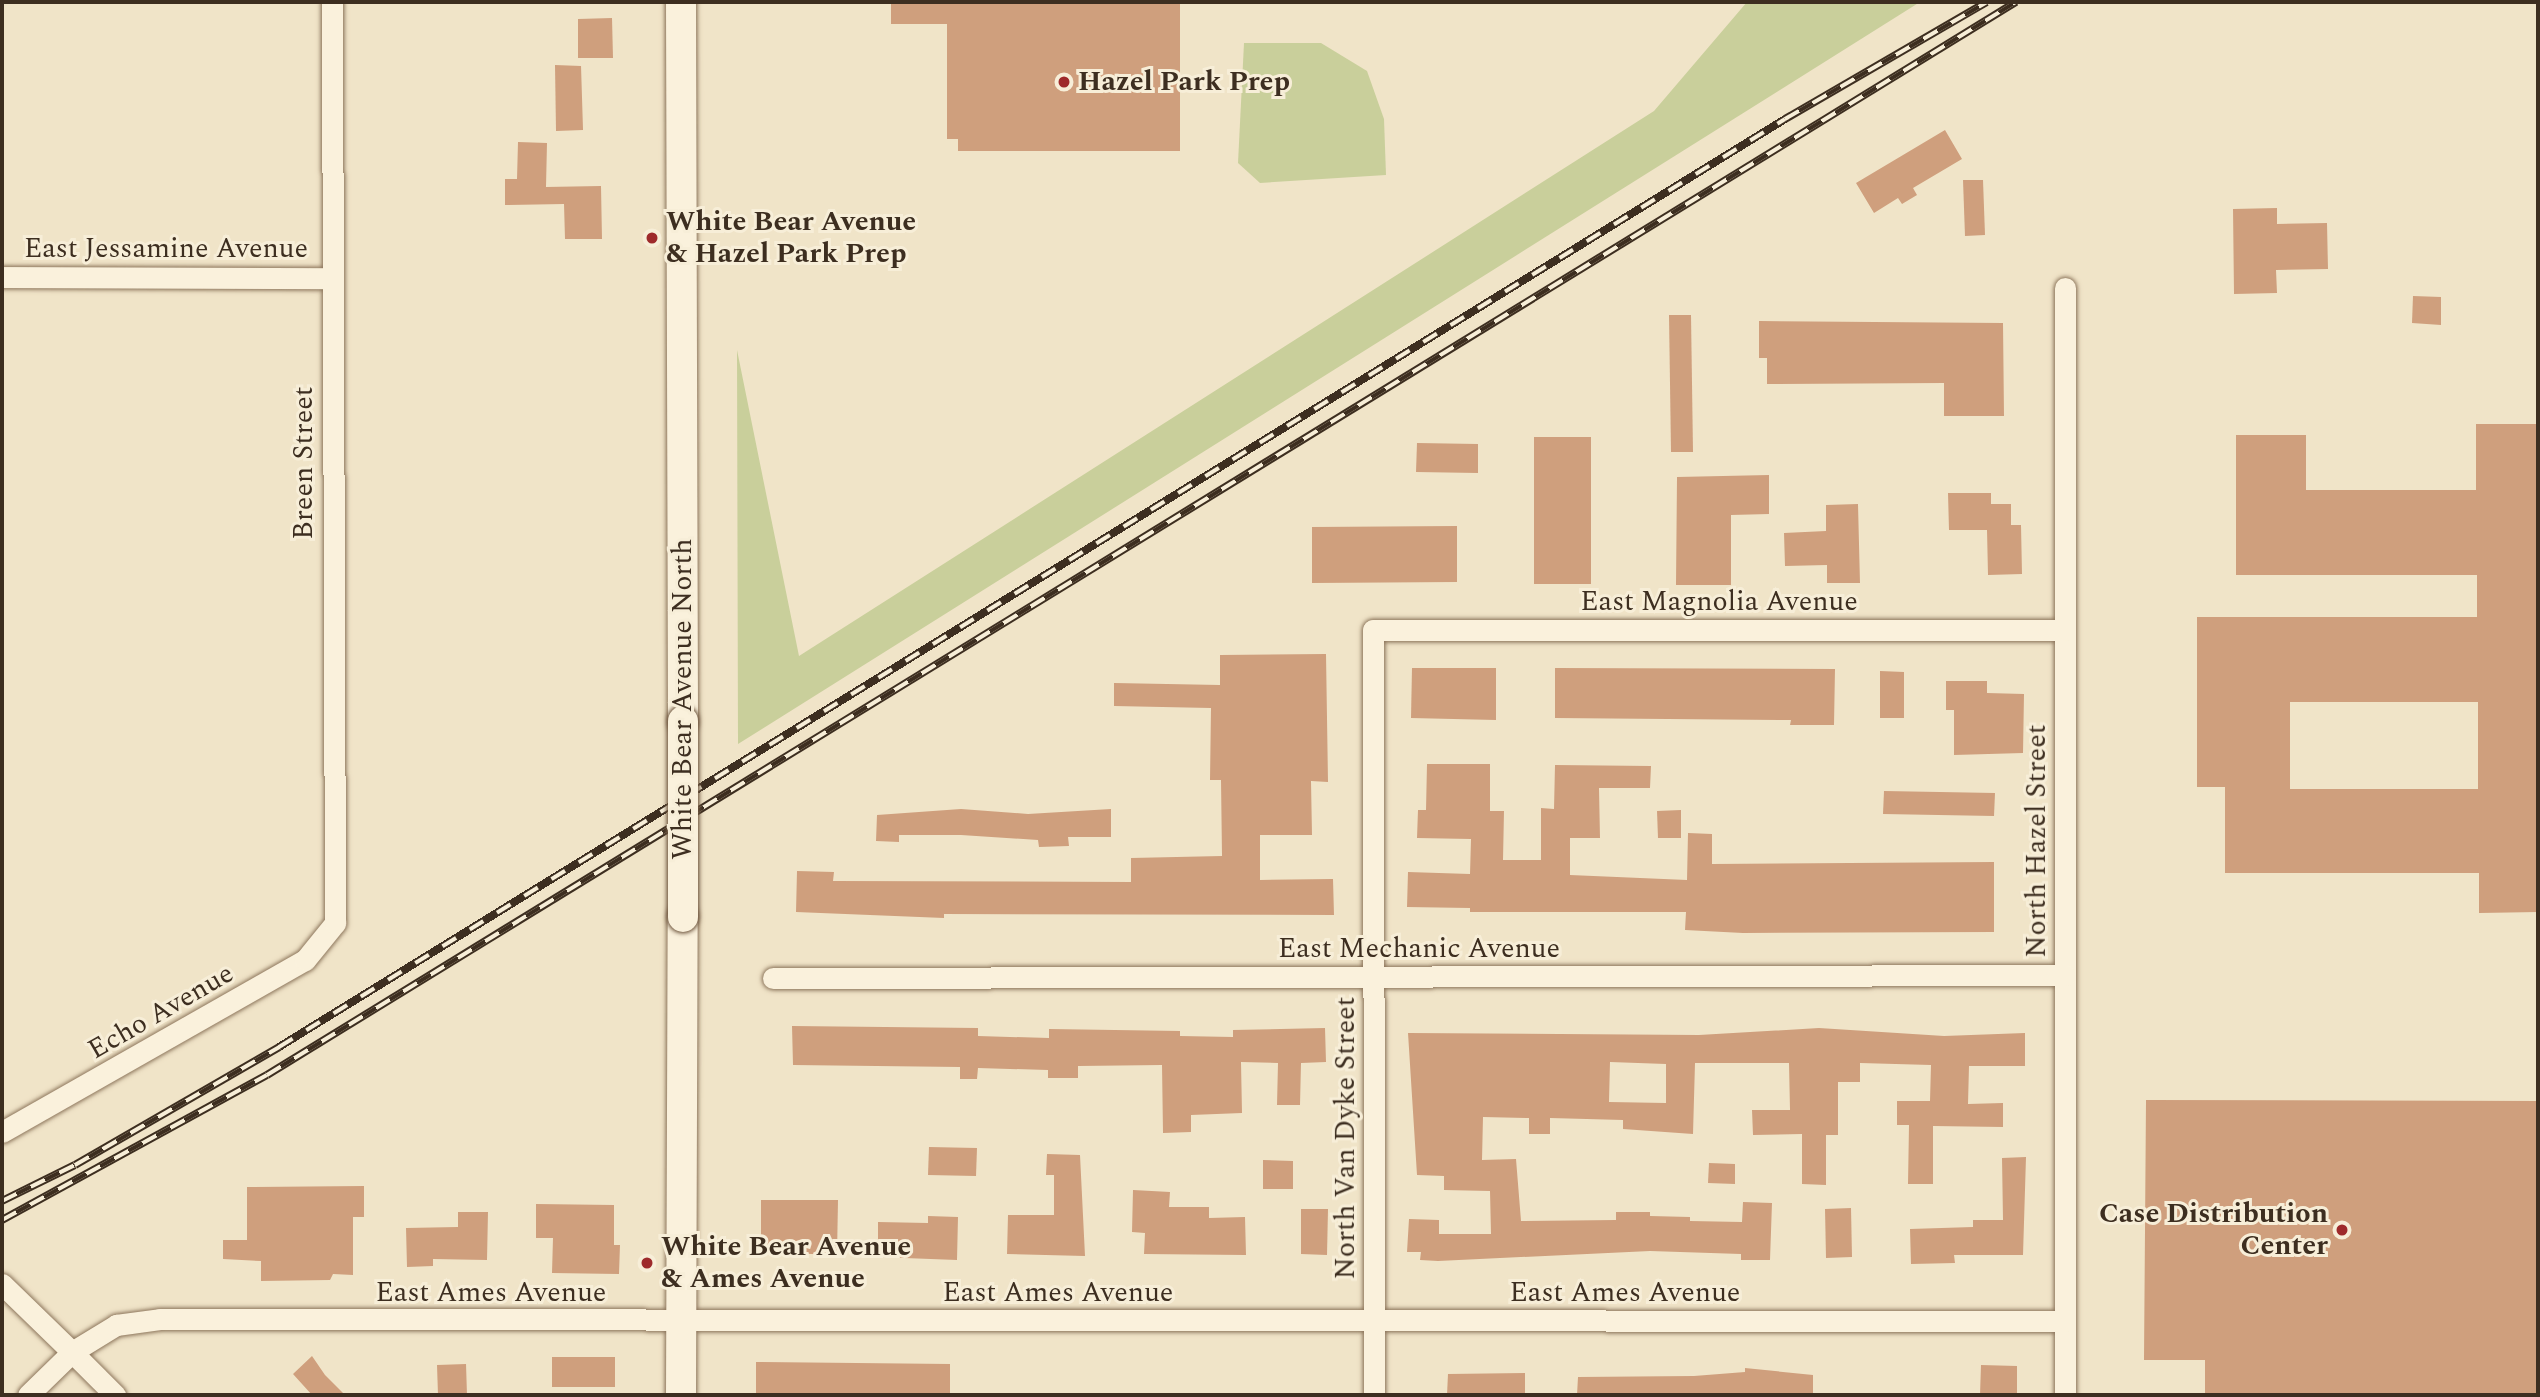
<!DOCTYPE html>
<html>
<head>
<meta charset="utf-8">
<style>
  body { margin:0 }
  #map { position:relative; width:2540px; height:1397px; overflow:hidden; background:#f0e4c8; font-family:Spectral,serif }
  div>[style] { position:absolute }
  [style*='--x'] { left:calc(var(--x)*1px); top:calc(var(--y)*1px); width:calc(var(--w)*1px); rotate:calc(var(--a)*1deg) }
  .green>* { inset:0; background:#c9cf9b }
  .building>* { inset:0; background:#cf9f7d }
  .roads { filter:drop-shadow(0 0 2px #8d765c) drop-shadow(0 0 2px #8d765c) }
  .minor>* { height:21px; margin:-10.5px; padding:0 10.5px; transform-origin:10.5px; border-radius:10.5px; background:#faf1dc }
  .secondary>* { height:30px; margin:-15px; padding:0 15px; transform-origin:15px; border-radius:15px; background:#faf1dc }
  .rail>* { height:8px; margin-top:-4px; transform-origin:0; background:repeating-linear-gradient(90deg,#f7eed8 0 16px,#3d2e20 0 32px); box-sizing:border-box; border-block:2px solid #3d2e20 }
  .bridges { filter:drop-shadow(0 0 2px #6f573f) drop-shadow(0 0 2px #6f573f) }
  .secondary-bridge>* { height:30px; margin:-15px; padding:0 15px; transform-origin:15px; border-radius:15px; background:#faf1dc }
  .dots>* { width:19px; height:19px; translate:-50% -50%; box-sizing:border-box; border:4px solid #f7eed8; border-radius:50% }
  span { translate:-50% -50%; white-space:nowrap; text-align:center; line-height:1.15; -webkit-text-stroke:6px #f7eed8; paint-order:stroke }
  .poi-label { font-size:28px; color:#3d2e20; font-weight:700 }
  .left { translate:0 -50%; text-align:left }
  .right { translate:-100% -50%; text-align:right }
  .street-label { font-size:28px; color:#3d2e20 }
  .frame { position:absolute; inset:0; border:4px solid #3d2e20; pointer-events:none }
</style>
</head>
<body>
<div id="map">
  <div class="green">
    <i style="clip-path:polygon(1747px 2px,1920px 2px,738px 744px,737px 350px,799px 656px,1654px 111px)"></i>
    <i style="clip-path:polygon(1244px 43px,1321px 43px,1367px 71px,1384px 119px,1386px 175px,1260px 183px,1238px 163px)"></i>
  </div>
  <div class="building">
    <i style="clip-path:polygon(891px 2px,1180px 2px,1180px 151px,958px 151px,958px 139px,947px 139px,947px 24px,891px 24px)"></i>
    <i style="clip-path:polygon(612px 18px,613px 58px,578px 58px,578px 19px)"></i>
    <i style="clip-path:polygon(555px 65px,581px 66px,583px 130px,556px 131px)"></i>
    <i style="clip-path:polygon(1945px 130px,1962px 159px,1913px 188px,1917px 195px,1902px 204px,1898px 198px,1874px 213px,1856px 183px)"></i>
    <i style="clip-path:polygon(518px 142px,547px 143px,546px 187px,601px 186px,602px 239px,565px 239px,564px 204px,505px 205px,505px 179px,517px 179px)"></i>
    <i style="clip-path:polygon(1963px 180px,1983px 180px,1985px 235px,1965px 236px)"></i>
    <i style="clip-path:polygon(2277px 208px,2277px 224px,2327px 223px,2328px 269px,2276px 270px,2277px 293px,2234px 294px,2233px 209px)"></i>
    <i style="clip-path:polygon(2413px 296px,2441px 297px,2441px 325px,2412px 323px)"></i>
    <i style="clip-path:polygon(1669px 315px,1691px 315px,1693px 452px,1671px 452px)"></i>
    <i style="clip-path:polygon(1759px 321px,2003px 323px,2004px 416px,1944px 416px,1944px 383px,1767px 384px,1767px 358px,1759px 358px)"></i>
    <i style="clip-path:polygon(evenodd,2476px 424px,2538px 424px,2538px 912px,2479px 913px,2479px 873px,2225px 873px,2225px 787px,2197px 787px,2197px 617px,2477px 617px,2477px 575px,2236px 575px,2236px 435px,2306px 435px,2306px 490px,2476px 490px,2476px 424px,2290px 702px,2478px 702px,2478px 789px,2290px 789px,2290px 702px)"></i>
    <i style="clip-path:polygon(1534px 437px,1591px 437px,1591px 584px,1534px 584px)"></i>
    <i style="clip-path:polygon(1417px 443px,1478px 444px,1478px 473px,1416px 472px)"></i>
    <i style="clip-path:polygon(1769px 475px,1769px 514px,1731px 515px,1731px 585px,1676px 585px,1677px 477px)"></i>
    <i style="clip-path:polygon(1948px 493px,1991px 493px,1991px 504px,2011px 504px,2011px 525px,2021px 525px,2022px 574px,1988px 575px,1987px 530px,1949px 530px)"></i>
    <i style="clip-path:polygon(1858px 504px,1860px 583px,1827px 583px,1827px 565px,1785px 566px,1784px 533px,1826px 531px,1826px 505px)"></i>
    <i style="clip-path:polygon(1457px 526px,1457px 582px,1312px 583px,1312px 527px)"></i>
    <i style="clip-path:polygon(1326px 654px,1328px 782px,1311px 781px,1312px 835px,1260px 835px,1260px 880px,1333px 879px,1334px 915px,944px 914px,944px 918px,796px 912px,797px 871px,834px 872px,833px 881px,1131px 882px,1131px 858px,1222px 856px,1221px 780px,1210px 780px,1211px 708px,1114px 706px,1114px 683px,1220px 685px,1220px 655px)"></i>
    <i style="clip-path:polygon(1412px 668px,1496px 668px,1496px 720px,1411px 718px)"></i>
    <i style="clip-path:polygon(1555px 668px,1835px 669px,1834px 725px,1790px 725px,1791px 720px,1555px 718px)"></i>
    <i style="clip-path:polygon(1880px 671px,1904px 672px,1904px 718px,1880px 718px)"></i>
    <i style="clip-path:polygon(1946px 681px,1987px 681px,1987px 693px,2024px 694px,2023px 753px,1954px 755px,1954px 710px,1946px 710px)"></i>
    <i style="clip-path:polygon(1427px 764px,1490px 764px,1490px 811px,1504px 811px,1503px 860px,1541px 860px,1541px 808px,1554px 809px,1555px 765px,1651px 766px,1650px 788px,1599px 788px,1600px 838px,1570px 838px,1570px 875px,1687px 880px,1688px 833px,1712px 834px,1712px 864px,1994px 862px,1994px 932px,1743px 933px,1685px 930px,1686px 912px,1470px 912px,1470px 908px,1407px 907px,1408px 872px,1470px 874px,1471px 839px,1417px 838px,1418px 810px,1426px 810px)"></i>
    <i style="clip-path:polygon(1884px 791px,1995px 793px,1994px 816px,1883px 814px)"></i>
    <i style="clip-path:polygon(961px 809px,1028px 814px,1111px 809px,1111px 837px,1068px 837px,1069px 846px,1039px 847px,1038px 840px,961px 835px,899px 835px,899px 842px,876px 841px,877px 815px)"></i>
    <i style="clip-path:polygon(1681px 810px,1681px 838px,1658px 838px,1657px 811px)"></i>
    <i style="clip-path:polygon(792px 1026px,978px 1028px,978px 1036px,1049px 1038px,1049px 1029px,1180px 1031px,1180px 1036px,1233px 1037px,1233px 1030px,1325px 1028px,1326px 1062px,1301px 1063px,1300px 1105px,1277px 1105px,1278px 1063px,1241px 1062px,1242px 1113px,1191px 1115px,1191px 1132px,1163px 1133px,1162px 1065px,1078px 1066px,1078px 1078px,1048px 1078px,1048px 1070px,978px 1068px,977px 1079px,960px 1079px,960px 1067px,793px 1065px)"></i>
    <i style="clip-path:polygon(evenodd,1819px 1028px,1944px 1036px,2025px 1033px,2025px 1066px,1969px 1066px,1968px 1104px,2003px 1103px,2003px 1127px,1933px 1126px,1933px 1184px,1908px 1184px,1909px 1125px,1897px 1125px,1897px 1101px,1930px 1101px,1931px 1065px,1860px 1063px,1860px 1082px,1838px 1082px,1838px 1135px,1826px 1135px,1826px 1185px,1802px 1184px,1802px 1134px,1753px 1135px,1752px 1110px,1790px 1110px,1789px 1063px,1695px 1063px,1693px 1134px,1623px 1129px,1623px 1120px,1550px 1118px,1550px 1134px,1529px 1134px,1529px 1118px,1483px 1117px,1482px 1160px,1516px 1159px,1521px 1221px,1616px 1220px,1616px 1212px,1650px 1212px,1650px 1216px,1690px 1217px,1690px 1221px,1742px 1222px,1743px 1202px,1772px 1203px,1770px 1260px,1741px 1260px,1741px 1254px,1650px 1251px,1438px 1261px,1420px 1260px,1421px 1252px,1407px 1252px,1409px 1219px,1439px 1220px,1439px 1234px,1491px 1234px,1490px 1191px,1444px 1190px,1444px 1176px,1417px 1175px,1408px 1033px,1699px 1035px,1819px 1028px,1610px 1062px,1666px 1064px,1666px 1103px,1609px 1102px,1610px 1062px)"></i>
    <i style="clip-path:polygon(2146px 1100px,2538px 1101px,2538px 1395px,2205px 1395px,2205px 1360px,2144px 1360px)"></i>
    <i style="clip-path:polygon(929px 1147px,977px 1148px,976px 1176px,928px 1175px)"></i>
    <i style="clip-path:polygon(1047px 1154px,1080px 1155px,1085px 1256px,1007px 1254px,1008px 1215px,1054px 1215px,1054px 1175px,1046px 1175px)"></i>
    <i style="clip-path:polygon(2026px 1157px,2023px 1255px,1954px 1255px,1955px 1263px,1911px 1264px,1910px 1229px,1973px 1227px,1973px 1220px,2003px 1220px,2002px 1158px)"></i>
    <i style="clip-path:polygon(1263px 1160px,1293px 1161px,1293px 1189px,1263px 1189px)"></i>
    <i style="clip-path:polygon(1709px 1163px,1735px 1164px,1735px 1184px,1708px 1183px)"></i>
    <i style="clip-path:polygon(364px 1186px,364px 1217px,353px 1217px,353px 1275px,333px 1274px,330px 1280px,261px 1281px,261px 1261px,223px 1259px,223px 1240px,247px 1240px,247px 1187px)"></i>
    <i style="clip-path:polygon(1133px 1190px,1170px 1192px,1169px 1207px,1209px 1207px,1209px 1218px,1245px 1217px,1246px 1255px,1144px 1254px,1145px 1233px,1132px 1232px)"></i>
    <i style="clip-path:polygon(761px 1200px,838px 1200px,837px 1255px,761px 1252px)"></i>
    <i style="clip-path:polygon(536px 1204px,614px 1205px,614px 1245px,620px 1245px,619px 1274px,552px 1273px,553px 1238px,536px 1238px)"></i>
    <i style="clip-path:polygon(1851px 1208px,1852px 1257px,1826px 1258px,1825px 1209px)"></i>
    <i style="clip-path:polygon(1301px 1209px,1328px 1209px,1327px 1255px,1301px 1254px)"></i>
    <i style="clip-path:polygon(458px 1212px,488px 1212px,487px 1260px,433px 1259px,433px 1266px,407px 1267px,406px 1228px,458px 1227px)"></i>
    <i style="clip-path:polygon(928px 1216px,958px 1217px,957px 1260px,878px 1257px,878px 1222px,928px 1223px)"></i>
    <i style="clip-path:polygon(312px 1356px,325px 1375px,345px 1395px,312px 1395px,293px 1374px)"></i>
    <i style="clip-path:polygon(552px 1357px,615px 1357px,615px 1387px,552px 1387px)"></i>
    <i style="clip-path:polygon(756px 1362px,950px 1364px,950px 1395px,756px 1395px)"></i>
    <i style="clip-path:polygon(466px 1364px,467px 1395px,438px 1395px,437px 1365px)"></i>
    <i style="clip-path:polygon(1981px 1365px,2017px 1366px,2017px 1395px,1980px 1395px)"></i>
    <i style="clip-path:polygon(1745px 1368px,1813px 1375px,1813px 1395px,1577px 1395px,1578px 1377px,1694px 1376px,1745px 1372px)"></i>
    <i style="clip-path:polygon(1525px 1373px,1525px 1395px,1447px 1395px,1448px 1374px)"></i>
  </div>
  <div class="roads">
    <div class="minor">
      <i style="--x:2;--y:277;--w:329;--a:0.2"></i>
      <i style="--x:2065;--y:288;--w:1107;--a:90"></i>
      <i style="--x:773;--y:978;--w:1292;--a:-0.13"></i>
      <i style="--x:2;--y:1132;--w:348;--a:-29.6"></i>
      <i style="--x:305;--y:960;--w:48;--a:-51"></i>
      <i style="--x:335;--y:923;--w:921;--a:-90.19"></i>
      <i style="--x:2;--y:1284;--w:98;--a:44.2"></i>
      <i style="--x:72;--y:1352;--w:52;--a:-31.5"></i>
      <i style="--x:116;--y:1325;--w:44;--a:-7.8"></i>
      <i style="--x:160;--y:1319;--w:1905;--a:0.06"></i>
      <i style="--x:28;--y:1395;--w:62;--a:-44.3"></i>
      <i style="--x:72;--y:1352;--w:61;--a:45"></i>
      <i style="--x:1374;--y:1395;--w:765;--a:-90.07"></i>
      <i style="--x:1373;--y:630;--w:692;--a:0"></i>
    </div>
    <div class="secondary">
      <i style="--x:681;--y:2;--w:719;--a:89.84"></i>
      <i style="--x:681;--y:1395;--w:478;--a:-89.8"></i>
    </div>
  </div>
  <div class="rail">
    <i style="--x:2;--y:1201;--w:81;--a:-26.3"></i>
    <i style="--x:75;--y:1165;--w:236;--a:-30"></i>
    <i style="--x:279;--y:1047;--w:1769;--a:-31.64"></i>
    <i style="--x:1785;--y:119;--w:233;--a:-30.1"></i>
    <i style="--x:2;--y:1220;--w:302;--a:-28.7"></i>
    <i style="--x:267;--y:1075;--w:2052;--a:-31.53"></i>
  </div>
  <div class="bridges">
    <div class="secondary-bridge">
      <i style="--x:683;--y:721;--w:196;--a:90"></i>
    </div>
  </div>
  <div class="dots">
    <i style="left:1064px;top:82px;background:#9e2a2b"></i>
    <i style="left:652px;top:238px;background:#9e2a2b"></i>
    <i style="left:2342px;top:1230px;background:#9e2a2b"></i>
    <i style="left:647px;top:1263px;background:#9e2a2b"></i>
  </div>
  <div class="poi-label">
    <span class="left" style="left:1078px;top:82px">Hazel Park Prep</span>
    <span class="left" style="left:666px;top:238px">White Bear Avenue<br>&amp; Hazel Park Prep</span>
    <span class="right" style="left:2328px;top:1230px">Case Distribution<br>Center</span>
    <span class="left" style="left:661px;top:1263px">White Bear Avenue<br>&amp; Ames Avenue</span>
  </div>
  <div class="street-label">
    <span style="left:166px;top:249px">East Jessamine Avenue</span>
    <span style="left:304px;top:463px;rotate:-90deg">Breen Street</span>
    <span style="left:1719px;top:602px">East Magnolia Avenue</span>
    <span style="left:683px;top:699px;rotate:-90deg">White Bear Avenue North</span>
    <span style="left:2037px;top:841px;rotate:-90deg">North Hazel Street</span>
    <span style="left:1419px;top:949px">East Mechanic Avenue</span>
    <span style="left:161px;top:1012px;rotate:-30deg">Echo Avenue</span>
    <span style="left:1346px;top:1138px;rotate:-90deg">North Van Dyke Street</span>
    <span style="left:491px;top:1293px">East Ames Avenue</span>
    <span style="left:1058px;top:1293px">East Ames Avenue</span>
    <span style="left:1625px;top:1293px">East Ames Avenue</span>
  </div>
  <div class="frame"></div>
</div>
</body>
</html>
